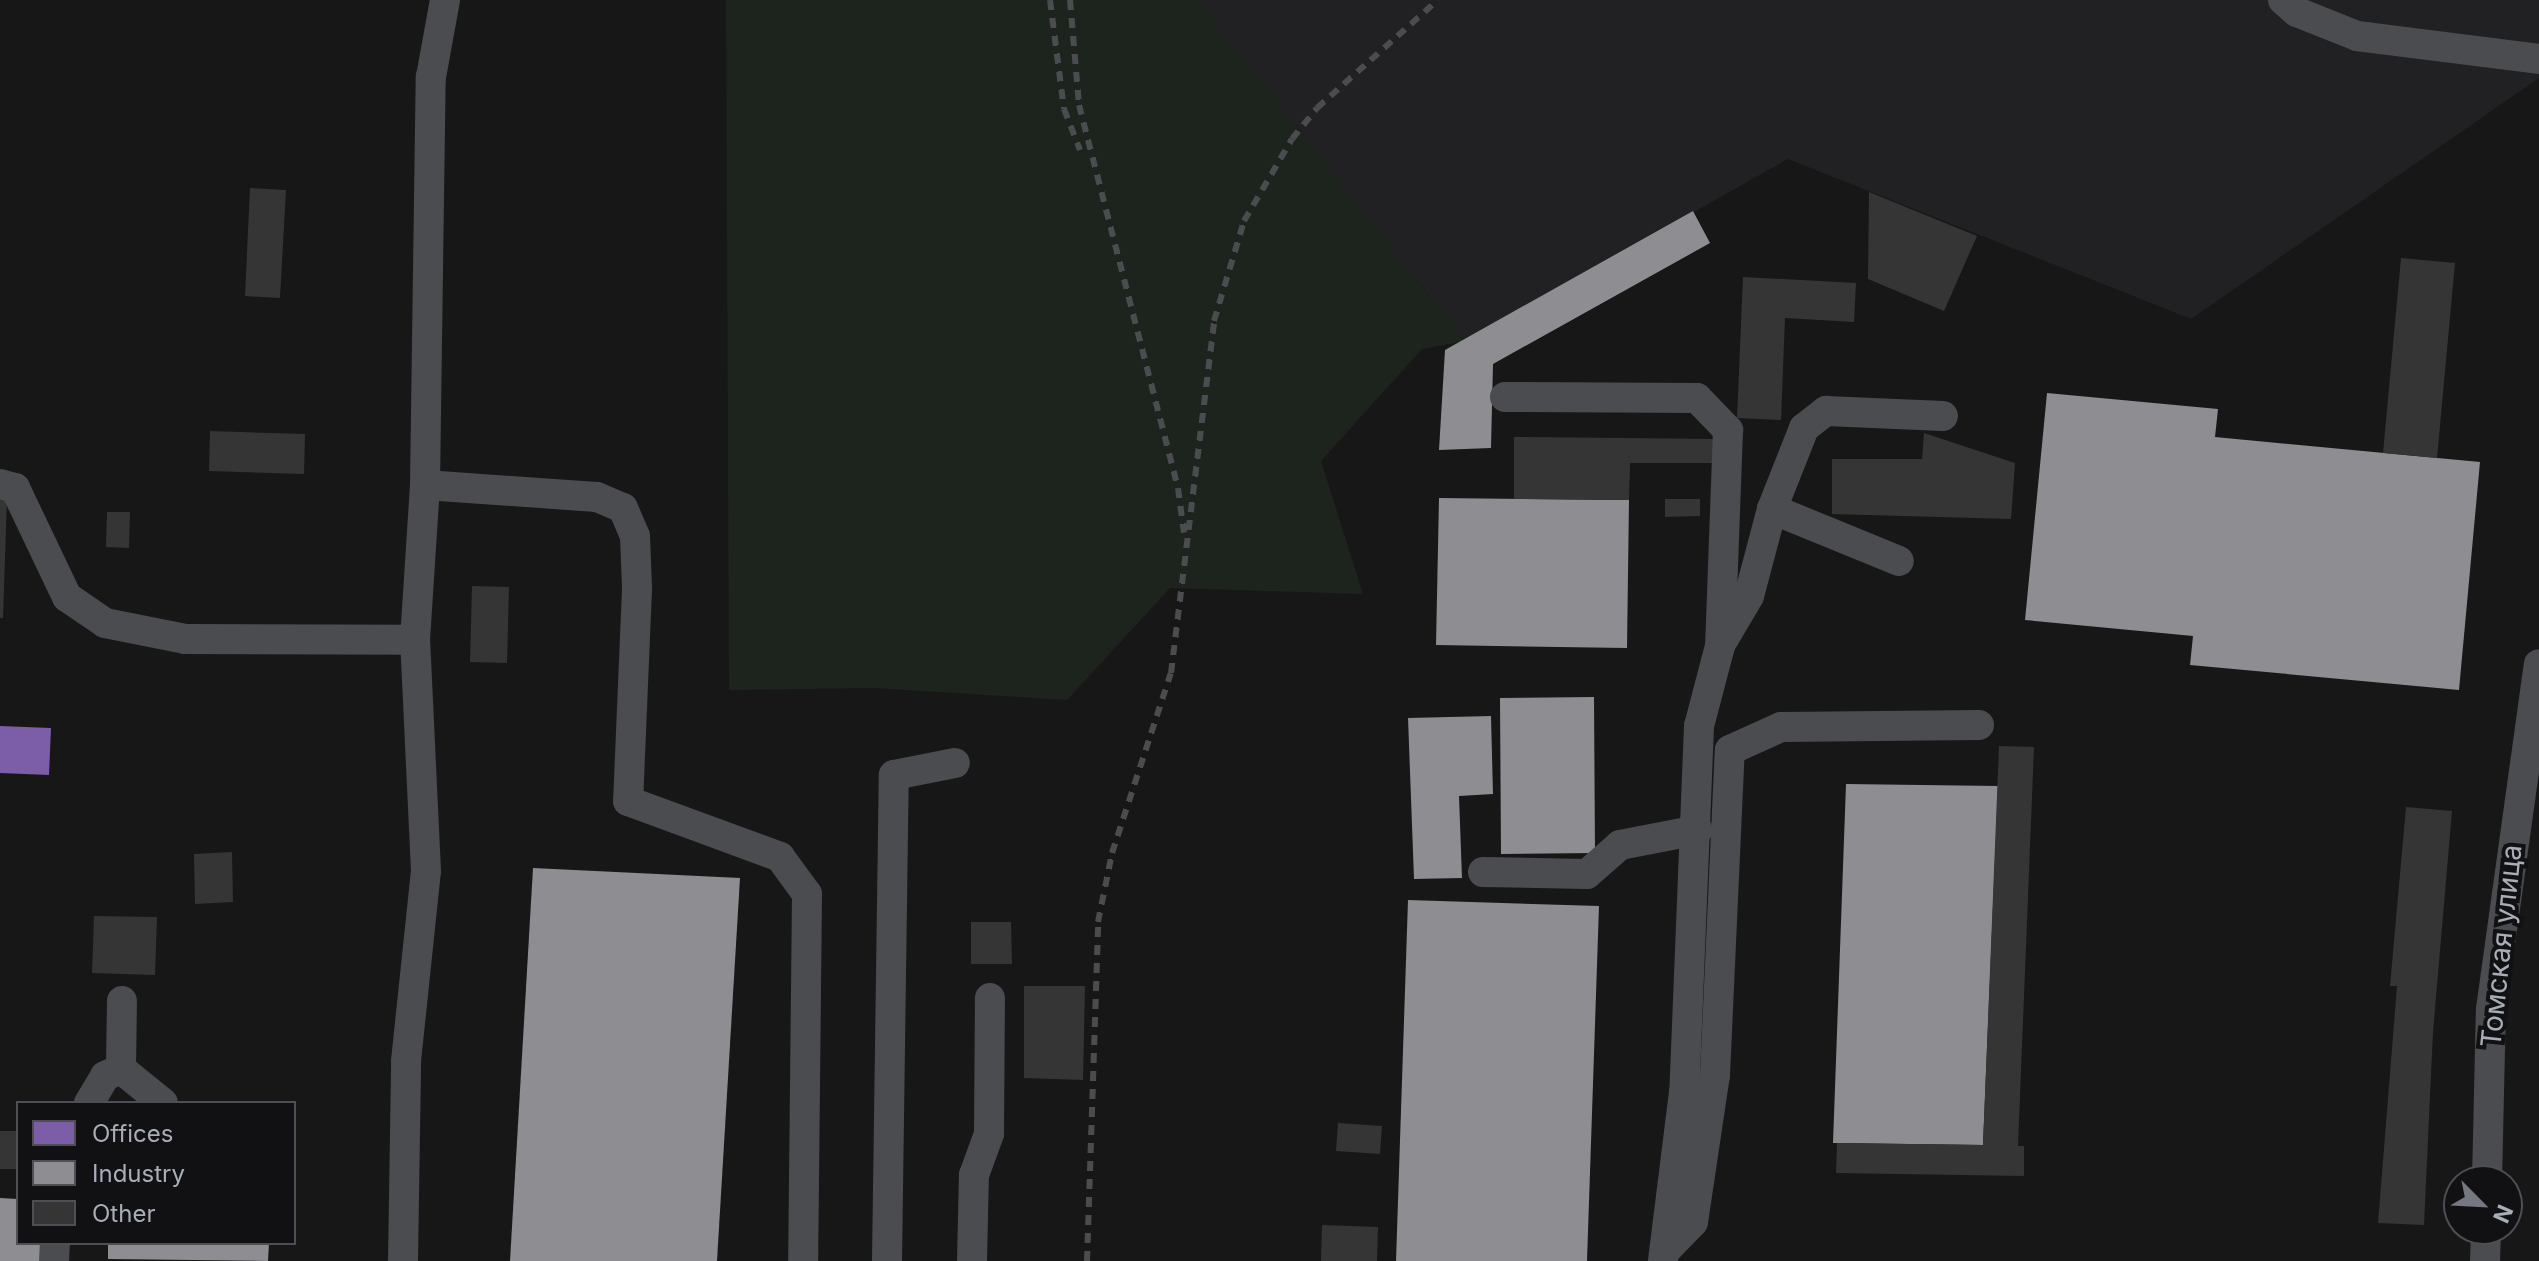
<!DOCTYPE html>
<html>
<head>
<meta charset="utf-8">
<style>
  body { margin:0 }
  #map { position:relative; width:2539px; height:1261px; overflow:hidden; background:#171717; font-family:Inter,sans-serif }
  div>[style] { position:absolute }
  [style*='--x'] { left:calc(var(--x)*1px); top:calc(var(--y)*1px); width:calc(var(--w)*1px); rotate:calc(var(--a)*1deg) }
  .built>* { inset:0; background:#212123 }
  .green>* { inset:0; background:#1d241e }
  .offices>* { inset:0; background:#7b5ea7 }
  .industry>* { inset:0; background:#8d8d92 }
  .building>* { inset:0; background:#353536 }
  .minor>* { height:30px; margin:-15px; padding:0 15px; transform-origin:15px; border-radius:15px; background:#4b4c50 }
  .rail>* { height:6px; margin-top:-3px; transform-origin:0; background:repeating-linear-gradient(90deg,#4b4c4f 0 10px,transparent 0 18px) }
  span { translate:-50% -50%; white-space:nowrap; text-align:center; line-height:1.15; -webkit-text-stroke:8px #111113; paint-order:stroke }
  .street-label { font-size:28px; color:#a8adb8 }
  .legend { position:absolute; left:16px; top:1101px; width:280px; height:144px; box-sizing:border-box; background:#111113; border:2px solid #4d4f55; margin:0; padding:10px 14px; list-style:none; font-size:24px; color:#a8adb8 }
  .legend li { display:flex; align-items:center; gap:16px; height:40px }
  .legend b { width:40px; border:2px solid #4d4f55 }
  .north { position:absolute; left:2443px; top:1165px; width:80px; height:80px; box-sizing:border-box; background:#111113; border:2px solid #4d4f55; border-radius:50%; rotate:114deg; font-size:22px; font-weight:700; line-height:32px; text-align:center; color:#a8adb8 }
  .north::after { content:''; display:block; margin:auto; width:28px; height:36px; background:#757880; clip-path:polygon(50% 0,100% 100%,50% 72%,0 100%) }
</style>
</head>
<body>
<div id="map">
  <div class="built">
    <i style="clip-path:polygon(1198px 0,2539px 0,2539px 78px,2191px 319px,1788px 159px,1465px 341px)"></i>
  </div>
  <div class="green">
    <i style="clip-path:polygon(726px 0,1198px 0,1465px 341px,1422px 349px,1321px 461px,1363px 594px,1170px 588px,1067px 700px,874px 688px,729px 690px)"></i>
  </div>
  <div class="offices">
    <i style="clip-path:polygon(0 726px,51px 728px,49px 775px,0 773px)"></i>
  </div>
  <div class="industry">
    <i style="clip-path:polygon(1693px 211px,1710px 243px,1493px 364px,1491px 448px,1439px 450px,1445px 350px)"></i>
    <i style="clip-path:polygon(2047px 393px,2218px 409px,2215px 437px,2480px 462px,2459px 690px,2190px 665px,2193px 636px,2025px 620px)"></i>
    <i style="clip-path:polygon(1439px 498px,1629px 500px,1627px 648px,1436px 645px)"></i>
    <i style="clip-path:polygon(1594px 697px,1595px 853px,1501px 854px,1500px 698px)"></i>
    <i style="clip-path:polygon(1491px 716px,1493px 794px,1459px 796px,1462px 878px,1414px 879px,1408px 718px)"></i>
    <i style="clip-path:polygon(1846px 784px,1998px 786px,1983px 1145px,1833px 1143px)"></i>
    <i style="clip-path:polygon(533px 868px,740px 878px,717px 1261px,510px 1261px)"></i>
    <i style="clip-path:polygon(1408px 900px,1599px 906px,1587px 1261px,1396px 1261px)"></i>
    <i style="clip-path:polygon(0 1198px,18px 1199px,18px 1243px,40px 1243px,40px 1261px,0 1261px)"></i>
    <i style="clip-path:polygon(108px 1243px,269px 1243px,268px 1261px,108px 1259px)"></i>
  </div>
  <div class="building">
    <i style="clip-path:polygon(250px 188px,286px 190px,280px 298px,245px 296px)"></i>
    <i style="clip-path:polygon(1869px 192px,1977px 236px,1944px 311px,1868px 279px)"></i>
    <i style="clip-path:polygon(2401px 258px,2455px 263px,2437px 458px,2383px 453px)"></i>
    <i style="clip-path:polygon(1743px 277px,1856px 283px,1854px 322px,1785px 318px,1781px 420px,1737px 418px)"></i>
    <i style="clip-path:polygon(210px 431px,305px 434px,304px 474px,209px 471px)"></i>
    <i style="clip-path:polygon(1924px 433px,2015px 463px,2011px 519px,1832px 514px,1832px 459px,1922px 459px)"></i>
    <i style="clip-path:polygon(1514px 437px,1720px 439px,1720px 463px,1630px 463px,1629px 500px,1514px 499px)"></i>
    <i style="clip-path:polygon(0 497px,7px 497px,3px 618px,0 618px)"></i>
    <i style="clip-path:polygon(1665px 499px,1700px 499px,1700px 516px,1665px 517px)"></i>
    <i style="clip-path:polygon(107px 512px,130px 512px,129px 548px,106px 547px)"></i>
    <i style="clip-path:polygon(472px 586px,509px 587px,507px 663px,470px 662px)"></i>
    <i style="clip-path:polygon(1999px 746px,2034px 747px,2018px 1146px,2024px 1146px,2024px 1176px,1836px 1173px,1837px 1143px,1983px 1145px)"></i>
    <i style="clip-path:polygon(2406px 807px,2452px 811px,2433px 1032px,2424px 1225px,2378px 1223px,2397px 986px,2390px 986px)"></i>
    <i style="clip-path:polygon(232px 852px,233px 902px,195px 904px,194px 854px)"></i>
    <i style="clip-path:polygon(94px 916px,157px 917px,155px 975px,92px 973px)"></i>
    <i style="clip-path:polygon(971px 922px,1011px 922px,1012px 964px,971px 964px)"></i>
    <i style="clip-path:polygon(1024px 986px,1085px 986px,1083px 1080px,1024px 1078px)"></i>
    <i style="clip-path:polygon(1338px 1123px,1382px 1126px,1380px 1154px,1336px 1151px)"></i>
    <i style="clip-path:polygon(0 1131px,18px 1131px,18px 1169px,0 1169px)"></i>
    <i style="clip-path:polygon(1322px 1225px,1378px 1227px,1377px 1261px,1321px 1261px)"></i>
  </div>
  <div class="minor">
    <i style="--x:2283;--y:0;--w:18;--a:41"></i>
    <i style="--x:2297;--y:12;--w:65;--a:21.8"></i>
    <i style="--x:2357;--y:36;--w:183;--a:7.2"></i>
    <i style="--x:1505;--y:397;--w:192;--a:0.3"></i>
    <i style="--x:1697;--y:398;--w:45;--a:45.9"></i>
    <i style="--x:1728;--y:430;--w:216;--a:92.1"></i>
    <i style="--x:1720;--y:646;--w:83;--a:104.7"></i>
    <i style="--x:1699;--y:726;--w:366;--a:92.3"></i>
    <i style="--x:1684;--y:1092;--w:170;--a:97.1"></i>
    <i style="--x:0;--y:484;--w:16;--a:15"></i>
    <i style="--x:15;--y:488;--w:121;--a:64.5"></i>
    <i style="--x:67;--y:597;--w:46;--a:34.4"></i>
    <i style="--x:105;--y:623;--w:82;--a:11.3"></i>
    <i style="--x:185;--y:639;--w:230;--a:0.2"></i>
    <i style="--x:425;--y:485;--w:172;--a:4"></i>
    <i style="--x:597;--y:497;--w:28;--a:23"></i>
    <i style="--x:623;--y:508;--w:30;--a:67"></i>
    <i style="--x:635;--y:536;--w:53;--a:87.8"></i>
    <i style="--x:637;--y:589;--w:212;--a:92.4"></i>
    <i style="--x:628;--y:801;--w:162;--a:20.2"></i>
    <i style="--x:780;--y:857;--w:46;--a:53.9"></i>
    <i style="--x:807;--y:894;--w:367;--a:90.6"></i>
    <i style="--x:1772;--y:509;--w:87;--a:-68.4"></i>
    <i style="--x:1804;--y:428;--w:28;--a:-38"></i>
    <i style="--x:1826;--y:411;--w:117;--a:2.4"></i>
    <i style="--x:1723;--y:640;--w:51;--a:-59.4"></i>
    <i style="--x:1749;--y:596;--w:90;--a:-75.2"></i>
    <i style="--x:1772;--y:509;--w:137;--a:22.3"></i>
    <i style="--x:1483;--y:872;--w:104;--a:1.1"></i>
    <i style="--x:1587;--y:874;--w:44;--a:-41.3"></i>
    <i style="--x:1620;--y:845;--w:79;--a:-10.9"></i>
    <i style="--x:121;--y:1069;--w:68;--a:-89.2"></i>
    <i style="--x:89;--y:1103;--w:31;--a:-59"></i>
    <i style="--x:105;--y:1076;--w:17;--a:-24"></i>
    <i style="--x:121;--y:1069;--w:54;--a:39"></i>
    <i style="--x:2487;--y:1181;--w:172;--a:-88.7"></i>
    <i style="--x:2491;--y:1009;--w:348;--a:-82.1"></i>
    <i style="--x:1665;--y:1251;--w:40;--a:-46"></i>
    <i style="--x:1693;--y:1222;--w:149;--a:-81.5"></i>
    <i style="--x:1715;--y:1075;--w:325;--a:-87.4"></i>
    <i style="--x:1730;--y:750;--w:56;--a:-24.3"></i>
    <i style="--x:1781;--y:727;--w:198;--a:-0.6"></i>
    <i style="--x:54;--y:1261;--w:18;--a:-87"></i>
    <i style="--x:403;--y:1261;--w:200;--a:-89.1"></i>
    <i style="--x:406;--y:1061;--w:191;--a:-84"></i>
    <i style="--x:426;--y:871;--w:231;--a:-92.7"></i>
    <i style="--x:415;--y:640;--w:155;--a:-86.3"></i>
    <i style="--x:425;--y:485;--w:408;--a:-89.2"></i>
    <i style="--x:431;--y:77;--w:78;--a:-79.7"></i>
    <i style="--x:887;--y:1261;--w:486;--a:-89.2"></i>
    <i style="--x:894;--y:775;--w:62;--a:-11.1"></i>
    <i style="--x:972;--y:1261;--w:86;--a:-88.7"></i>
    <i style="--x:974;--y:1175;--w:44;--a:-69.9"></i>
    <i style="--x:989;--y:1134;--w:136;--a:-89.6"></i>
    <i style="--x:2485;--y:1261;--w:32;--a:-88"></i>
  </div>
  <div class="rail">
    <i style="--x:1050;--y:0;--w:110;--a:82.7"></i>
    <i style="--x:1064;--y:109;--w:44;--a:68.7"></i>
    <i style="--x:1070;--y:0;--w:105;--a:85.1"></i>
    <i style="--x:1079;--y:105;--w:396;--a:75.5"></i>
    <i style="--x:1178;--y:488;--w:45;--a:82.4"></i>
    <i style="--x:1087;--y:1261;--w:339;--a:-88.1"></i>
    <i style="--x:1098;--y:922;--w:70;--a:-78.5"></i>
    <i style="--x:1112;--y:853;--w:189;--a:-71.9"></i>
    <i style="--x:1171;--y:673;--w:355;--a:-83"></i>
    <i style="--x:1214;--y:321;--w:104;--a:-73.3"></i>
    <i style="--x:1244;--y:221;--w:95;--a:-59.7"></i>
    <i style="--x:1292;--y:139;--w:40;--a:-51"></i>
    <i style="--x:1317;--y:108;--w:162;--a:-41.8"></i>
  </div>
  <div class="street-label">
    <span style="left:2501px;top:946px;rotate:-84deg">Томская улица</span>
  </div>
  <ul class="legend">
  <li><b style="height:22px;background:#7b5ea7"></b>Offices</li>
  <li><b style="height:22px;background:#8d8d92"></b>Industry</li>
  <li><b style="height:22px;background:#353536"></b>Other</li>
  </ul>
  <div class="north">N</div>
</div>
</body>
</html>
